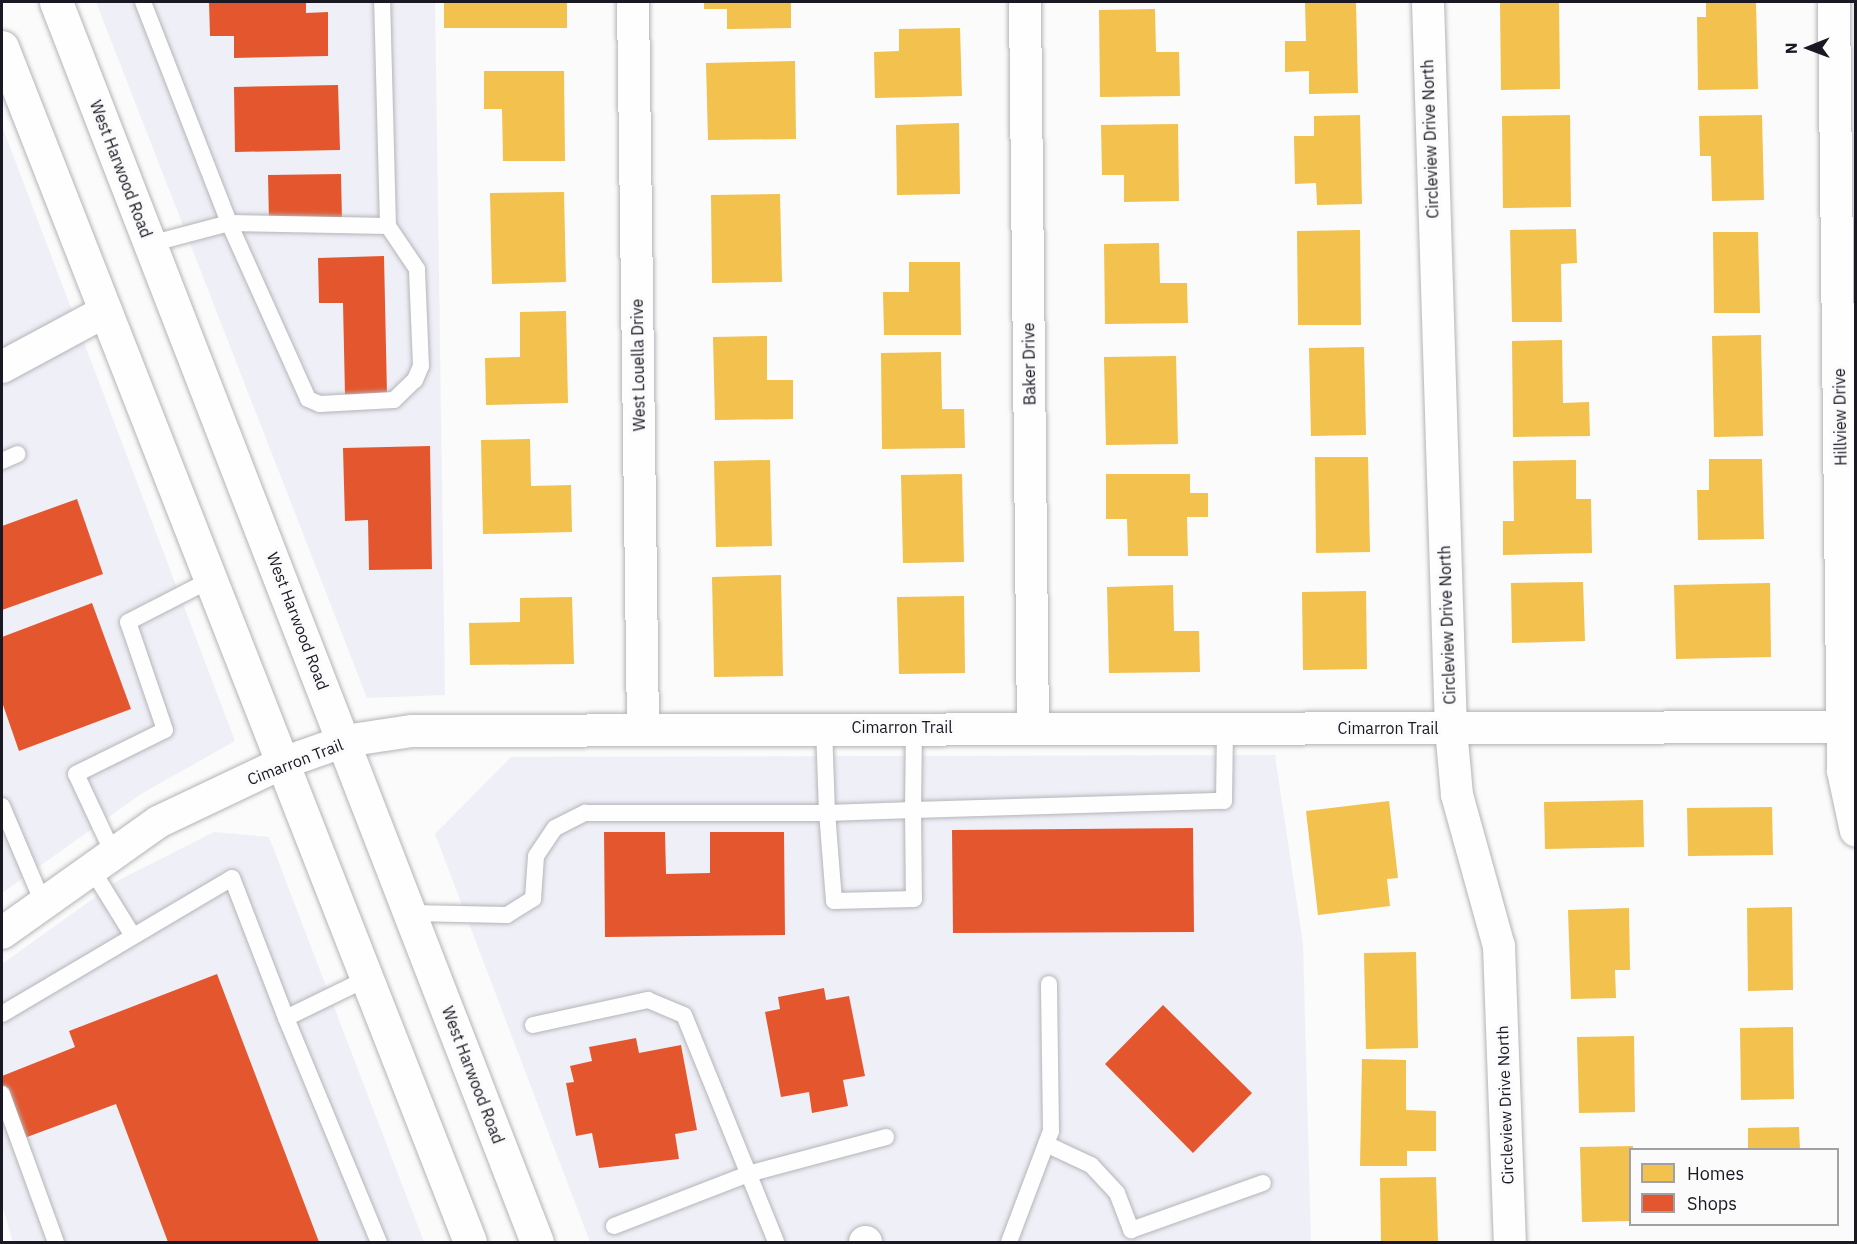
<!DOCTYPE html>
<html>
<head>
<meta charset="utf-8">
<style>
  body { margin:0 }
  #map { position:relative; width:1857px; height:1244px; overflow:hidden; background:#fbfbfb; font-family:"IBM Plex Sans",sans-serif }
  div>[style] { position:absolute }
  [style*='--x'] { left:calc(var(--x)*1px); top:calc(var(--y)*1px); width:calc(var(--w)*1px); rotate:calc(var(--a)*1deg) }
  .built>* { inset:0; background:#efeff7 }
  .homes>* { inset:0; background:#f2c14e }
  .shops>* { inset:0; background:#e4572e }
  .roads { filter:drop-shadow(0 0 2px #b4b4b9) drop-shadow(0 0 2px #b4b4b9) }
  .lane>* { height:16px; margin:-8px; padding:0 8px; transform-origin:8px; border-radius:8px; background:#fefefe }
  .street>* { height:32px; margin:-16px; padding:0 16px; transform-origin:16px; border-radius:16px; background:#fefefe }
  .secondary>* { height:33px; margin:-16.5px; padding:0 16.5px; transform-origin:16.5px; border-radius:16.5px; background:#fefefe }
  span { translate:-50% -50%; white-space:nowrap; text-align:center; line-height:1.15; -webkit-text-stroke:6px #fbfbfb; paint-order:stroke }
  .street-label { font-size:16px; color:#191823 }
  .frame { position:absolute; inset:0; border:3px solid #191823; pointer-events:none }
  .legend { position:absolute; left:1629px; top:1148px; width:210px; height:78px; box-sizing:border-box; background:#fbfbfb; border:2px solid #a1a0a5; margin:0; padding:8px 10px; list-style:none; font-size:18px; color:#191823 }
  .legend li { display:flex; align-items:center; gap:12px; height:30px }
  .legend b { width:30px; border:2px solid #a1a0a5 }
  .north { position:absolute; left:1779px; top:18px; width:60px; height:60px; -webkit-text-stroke:4px #fbfbfb; paint-order:stroke; rotate:269deg; font-size:16px; font-weight:700; line-height:24px; text-align:center; color:#191823 }
  .north::after { content:''; display:block; margin:auto; width:21px; height:27px; background:#191823; clip-path:polygon(50% 0,100% 100%,50% 72%,0 100%) }
</style>
</head>
<body>
<div id="map">
  <div class="built">
    <i style="clip-path:polygon(96px 2px,435px 2px,445px 695px,367px 698px)"></i>
    <i style="clip-path:polygon(2px 126px,235px 741px,141px 794px,2px 893px)"></i>
    <i style="clip-path:polygon(1275px 755px,1303px 944px,1311px 1242px,590px 1242px,435px 834px,511px 757px)"></i>
    <i style="clip-path:polygon(214px 832px,269px 837px,424px 1242px,13px 1242px,2px 1205px,2px 964px,119px 880px)"></i>
  </div>
  <div class="homes">
    <i style="clip-path:polygon(444px 2px,567px 2px,567px 28px,444px 28px)"></i>
    <i style="clip-path:polygon(704px 2px,791px 2px,791px 28px,727px 29px,727px 9px,704px 9px)"></i>
    <i style="clip-path:polygon(1305px 2px,1356px 2px,1358px 93px,1309px 94px,1309px 71px,1285px 72px,1285px 41px,1306px 41px)"></i>
    <i style="clip-path:polygon(1500px 2px,1559px 2px,1560px 89px,1501px 90px)"></i>
    <i style="clip-path:polygon(1706px 2px,1756px 2px,1758px 89px,1698px 90px,1697px 17px,1706px 17px)"></i>
    <i style="clip-path:polygon(1155px 9px,1156px 52px,1179px 52px,1180px 96px,1100px 97px,1099px 10px)"></i>
    <i style="clip-path:polygon(960px 28px,962px 96px,875px 98px,874px 52px,899px 51px,899px 29px)"></i>
    <i style="clip-path:polygon(795px 61px,796px 139px,708px 140px,706px 63px)"></i>
    <i style="clip-path:polygon(484px 71px,564px 71px,565px 161px,503px 161px,502px 109px,484px 109px)"></i>
    <i style="clip-path:polygon(1360px 115px,1362px 204px,1317px 205px,1316px 183px,1295px 184px,1294px 136px,1314px 136px,1314px 116px)"></i>
    <i style="clip-path:polygon(1570px 115px,1571px 207px,1503px 208px,1502px 116px)"></i>
    <i style="clip-path:polygon(1762px 115px,1764px 200px,1712px 201px,1711px 156px,1700px 156px,1699px 116px)"></i>
    <i style="clip-path:polygon(959px 123px,960px 194px,897px 195px,896px 125px)"></i>
    <i style="clip-path:polygon(1178px 124px,1179px 201px,1124px 202px,1124px 175px,1102px 175px,1101px 125px)"></i>
    <i style="clip-path:polygon(564px 192px,566px 282px,492px 284px,490px 193px)"></i>
    <i style="clip-path:polygon(780px 194px,782px 282px,712px 283px,711px 195px)"></i>
    <i style="clip-path:polygon(1576px 229px,1577px 263px,1561px 264px,1562px 322px,1512px 322px,1510px 230px)"></i>
    <i style="clip-path:polygon(1360px 230px,1361px 325px,1298px 325px,1297px 231px)"></i>
    <i style="clip-path:polygon(1713px 232px,1758px 232px,1760px 313px,1714px 313px)"></i>
    <i style="clip-path:polygon(1159px 243px,1160px 283px,1187px 283px,1188px 323px,1105px 324px,1104px 244px)"></i>
    <i style="clip-path:polygon(909px 262px,960px 262px,961px 335px,884px 335px,883px 292px,909px 292px)"></i>
    <i style="clip-path:polygon(566px 311px,568px 403px,486px 405px,485px 358px,520px 357px,520px 312px)"></i>
    <i style="clip-path:polygon(1761px 335px,1763px 436px,1714px 437px,1712px 336px)"></i>
    <i style="clip-path:polygon(767px 336px,767px 380px,793px 380px,793px 419px,715px 420px,713px 337px)"></i>
    <i style="clip-path:polygon(1562px 340px,1563px 403px,1589px 402px,1590px 436px,1513px 437px,1512px 341px)"></i>
    <i style="clip-path:polygon(1364px 347px,1366px 435px,1311px 436px,1309px 348px)"></i>
    <i style="clip-path:polygon(941px 352px,942px 409px,964px 409px,965px 448px,882px 449px,881px 353px)"></i>
    <i style="clip-path:polygon(1176px 356px,1178px 444px,1106px 445px,1104px 357px)"></i>
    <i style="clip-path:polygon(530px 439px,531px 486px,571px 485px,572px 532px,483px 534px,481px 440px)"></i>
    <i style="clip-path:polygon(1315px 457px,1368px 457px,1370px 552px,1316px 553px)"></i>
    <i style="clip-path:polygon(1709px 459px,1762px 459px,1764px 539px,1698px 540px,1697px 490px,1709px 490px)"></i>
    <i style="clip-path:polygon(770px 460px,772px 546px,716px 547px,714px 461px)"></i>
    <i style="clip-path:polygon(1576px 460px,1576px 499px,1591px 499px,1592px 553px,1503px 555px,1503px 521px,1514px 521px,1513px 461px)"></i>
    <i style="clip-path:polygon(962px 474px,964px 562px,903px 563px,901px 475px)"></i>
    <i style="clip-path:polygon(1106px 474px,1190px 474px,1190px 493px,1208px 493px,1208px 517px,1187px 517px,1188px 556px,1128px 556px,1127px 519px,1106px 519px)"></i>
    <i style="clip-path:polygon(781px 575px,783px 676px,714px 677px,712px 577px)"></i>
    <i style="clip-path:polygon(1583px 582px,1585px 641px,1512px 643px,1511px 583px)"></i>
    <i style="clip-path:polygon(1770px 583px,1771px 657px,1676px 659px,1674px 585px)"></i>
    <i style="clip-path:polygon(1173px 585px,1174px 631px,1199px 631px,1200px 672px,1109px 673px,1107px 587px)"></i>
    <i style="clip-path:polygon(1366px 591px,1367px 669px,1303px 670px,1302px 592px)"></i>
    <i style="clip-path:polygon(964px 596px,965px 673px,899px 674px,897px 597px)"></i>
    <i style="clip-path:polygon(572px 597px,574px 664px,470px 665px,469px 623px,520px 622px,520px 598px)"></i>
    <i style="clip-path:polygon(1643px 800px,1644px 847px,1545px 849px,1544px 802px)"></i>
    <i style="clip-path:polygon(1389px 801px,1398px 878px,1387px 879px,1390px 906px,1318px 915px,1306px 811px)"></i>
    <i style="clip-path:polygon(1772px 807px,1773px 855px,1688px 856px,1687px 808px)"></i>
    <i style="clip-path:polygon(1792px 907px,1793px 990px,1748px 991px,1747px 908px)"></i>
    <i style="clip-path:polygon(1629px 908px,1630px 970px,1615px 970px,1616px 998px,1571px 999px,1568px 910px)"></i>
    <i style="clip-path:polygon(1416px 952px,1418px 1048px,1366px 1049px,1364px 953px)"></i>
    <i style="clip-path:polygon(1793px 1027px,1794px 1099px,1741px 1100px,1740px 1028px)"></i>
    <i style="clip-path:polygon(1634px 1036px,1635px 1112px,1579px 1113px,1577px 1037px)"></i>
    <i style="clip-path:polygon(1362px 1059px,1406px 1060px,1406px 1110px,1436px 1111px,1436px 1151px,1407px 1151px,1407px 1166px,1360px 1166px)"></i>
    <i style="clip-path:polygon(1799px 1127px,1800px 1150px,1748px 1150px,1748px 1128px)"></i>
    <i style="clip-path:polygon(1633px 1146px,1630px 1221px,1582px 1222px,1580px 1147px)"></i>
    <i style="clip-path:polygon(1436px 1177px,1438px 1242px,1381px 1242px,1380px 1178px)"></i>
  </div>
  <div class="shops">
    <i style="clip-path:polygon(209px 2px,306px 2px,306px 13px,328px 12px,328px 56px,234px 58px,234px 36px,210px 36px)"></i>
    <i style="clip-path:polygon(338px 85px,340px 150px,235px 152px,234px 87px)"></i>
    <i style="clip-path:polygon(341px 174px,342px 221px,269px 222px,268px 175px)"></i>
    <i style="clip-path:polygon(384px 256px,387px 394px,345px 395px,343px 303px,319px 303px,318px 258px)"></i>
    <i style="clip-path:polygon(430px 446px,432px 569px,369px 570px,368px 520px,345px 521px,343px 448px)"></i>
    <i style="clip-path:polygon(77px 499px,103px 574px,2px 610px,2px 526px)"></i>
    <i style="clip-path:polygon(92px 603px,131px 709px,19px 751px,2px 702px,2px 637px)"></i>
    <i style="clip-path:polygon(1193px 828px,1194px 932px,953px 933px,952px 830px)"></i>
    <i style="clip-path:polygon(604px 832px,665px 832px,666px 874px,710px 873px,710px 832px,784px 832px,785px 935px,605px 937px)"></i>
    <i style="clip-path:polygon(217px 974px,319px 1242px,168px 1242px,116px 1104px,19px 1140px,2px 1093px,2px 1076px,75px 1047px,69px 1031px)"></i>
    <i style="clip-path:polygon(824px 988px,826px 1000px,849px 996px,865px 1076px,843px 1080px,848px 1106px,812px 1113px,809px 1092px,781px 1097px,765px 1012px,780px 1009px,778px 997px)"></i>
    <i style="clip-path:polygon(1163px 1005px,1252px 1093px,1193px 1153px,1105px 1064px)"></i>
    <i style="clip-path:polygon(636px 1038px,639px 1053px,681px 1045px,697px 1130px,675px 1134px,679px 1159px,599px 1168px,592px 1133px,576px 1136px,566px 1083px,574px 1082px,570px 1066px,592px 1061px,589px 1047px)"></i>
  </div>
  <div class="roads">
    <div class="lane">
      <i style="--x:143;--y:2;--w:237;--a:68.7"></i>
      <i style="--x:229;--y:223;--w:193;--a:65.8"></i>
      <i style="--x:308;--y:399;--w:13;--a:23"></i>
      <i style="--x:320;--y:404;--w:74;--a:-3.1"></i>
      <i style="--x:394;--y:400;--w:29;--a:-44"></i>
      <i style="--x:415;--y:380;--w:15;--a:-67"></i>
      <i style="--x:421;--y:366;--w:97;--a:-92.4"></i>
      <i style="--x:417;--y:269;--w:52;--a:-124"></i>
      <i style="--x:150;--y:244;--w:82;--a:-14.9"></i>
      <i style="--x:229;--y:223;--w:159;--a:1.1"></i>
      <i style="--x:388;--y:226;--w:224;--a:-91.5"></i>
      <i style="--x:2;--y:461;--w:17;--a:-24"></i>
      <i style="--x:914;--y:728;--w:82;--a:90.7"></i>
      <i style="--x:913;--y:810;--w:311;--a:-1.7"></i>
      <i style="--x:1224;--y:801;--w:73;--a:-89.2"></i>
      <i style="--x:2;--y:806;--w:105;--a:67.1"></i>
      <i style="--x:913;--y:810;--w:89;--a:89.4"></i>
      <i style="--x:914;--y:899;--w:80;--a:178.6"></i>
      <i style="--x:834;--y:901;--w:88;--a:-94.5"></i>
      <i style="--x:827;--y:813;--w:86;--a:-2"></i>
      <i style="--x:113;--y:853;--w:87;--a:-115.1"></i>
      <i style="--x:76;--y:774;--w:99;--a:-26.3"></i>
      <i style="--x:165;--y:730;--w:114;--a:-108.9"></i>
      <i style="--x:128;--y:622;--w:94;--a:-27.1"></i>
      <i style="--x:91;--y:868;--w:80;--a:58.3"></i>
      <i style="--x:411;--y:913;--w:96;--a:1.2"></i>
      <i style="--x:507;--y:915;--w:31;--a:-32"></i>
      <i style="--x:533;--y:899;--w:43;--a:-86"></i>
      <i style="--x:536;--y:856;--w:34;--a:-56"></i>
      <i style="--x:555;--y:828;--w:34;--a:-27"></i>
      <i style="--x:585;--y:813;--w:242;--a:0"></i>
      <i style="--x:827;--y:813;--w:85;--a:-92"></i>
      <i style="--x:2;--y:1014;--w:267;--a:-30.6"></i>
      <i style="--x:232;--y:878;--w:150;--a:68.9"></i>
      <i style="--x:286;--y:1018;--w:93;--a:-26"></i>
      <i style="--x:286;--y:1018;--w:243;--a:67.5"></i>
      <i style="--x:533;--y:1025;--w:118;--a:-12.3"></i>
      <i style="--x:648;--y:1000;--w:39;--a:23"></i>
      <i style="--x:684;--y:1015;--w:245;--a:67.9"></i>
      <i style="--x:2;--y:1094;--w:158;--a:70"></i>
      <i style="--x:1046;--y:1144;--w:50;--a:25"></i>
      <i style="--x:1091;--y:1165;--w:38;--a:47"></i>
      <i style="--x:1117;--y:1193;--w:40;--a:69"></i>
      <i style="--x:1131;--y:1230;--w:140;--a:-19.6"></i>
      <i style="--x:614;--y:1226;--w:144;--a:-21.2"></i>
      <i style="--x:748;--y:1174;--w:143;--a:-15"></i>
      <i style="--x:1009;--y:1242;--w:119;--a:-69.3"></i>
      <i style="--x:1051;--y:1131;--w:147;--a:-90.8"></i>
    </div>
    <div class="street">
      <i style="--x:633;--y:2;--w:727;--a:89.21"></i>
      <i style="--x:1025;--y:2;--w:725;--a:89.37"></i>
      <i style="--x:1428;--y:2;--w:727;--a:88.19"></i>
      <i style="--x:1451;--y:729;--w:66;--a:84.8"></i>
      <i style="--x:1457;--y:795;--w:157;--a:74.5"></i>
      <i style="--x:1499;--y:946;--w:296;--a:87.9"></i>
      <i style="--x:1834;--y:2;--w:769;--a:89.33"></i>
      <i style="--x:1843;--y:771;--w:61;--a:77.8"></i>
      <i style="--x:2;--y:367;--w:118;--a:-28.3"></i>
      <i style="--x:2;--y:933;--w:191;--a:-35.4"></i>
      <i style="--x:158;--y:822;--w:135;--a:-25.4"></i>
      <i style="--x:280;--y:764;--w:69;--a:-19.5"></i>
      <i style="--x:345;--y:741;--w:68;--a:-8.5"></i>
      <i style="--x:412;--y:731;--w:1444;--a:-0.16"></i>
      <i style="--x:865;--y:1242;--w:1;--a:0"></i>
    </div>
    <div class="secondary">
      <i style="--x:56;--y:2;--w:1330;--a:68.8"></i>
      <i style="--x:2;--y:47;--w:1283;--a:68.61"></i>
    </div>
  </div>
  <div class="street-label">
    <span style="left:1430px;top:139px;rotate:-92deg">Circleview Drive North</span>
    <span style="left:121px;top:169px;rotate:69deg">West Harwood Road</span>
    <span style="left:1029px;top:364px;rotate:-91deg">Baker Drive</span>
    <span style="left:638px;top:365px;rotate:-91deg">West Louella Drive</span>
    <span style="left:1840px;top:417px;rotate:-91deg">Hillview Drive</span>
    <span style="left:298px;top:621px;rotate:69deg">West Harwood Road</span>
    <span style="left:1447px;top:625px;rotate:-92deg">Circleview Drive North</span>
    <span style="left:902px;top:727px">Cimarron Trail</span>
    <span style="left:1388px;top:728px">Cimarron Trail</span>
    <span style="left:295px;top:762px;rotate:-21deg">Cimarron Trail</span>
    <span style="left:473px;top:1075px;rotate:69deg">West Harwood Road</span>
    <span style="left:1505px;top:1105px;rotate:-92deg">Circleview Drive North</span>
  </div>
  <div class="frame"></div>
  <ul class="legend">
  <li><b style="height:16px;background:#f2c14e"></b>Homes</li>
  <li><b style="height:16px;background:#e4572e"></b>Shops</li>
  </ul>
  <div class="north">N</div>
</div>
</body>
</html>
